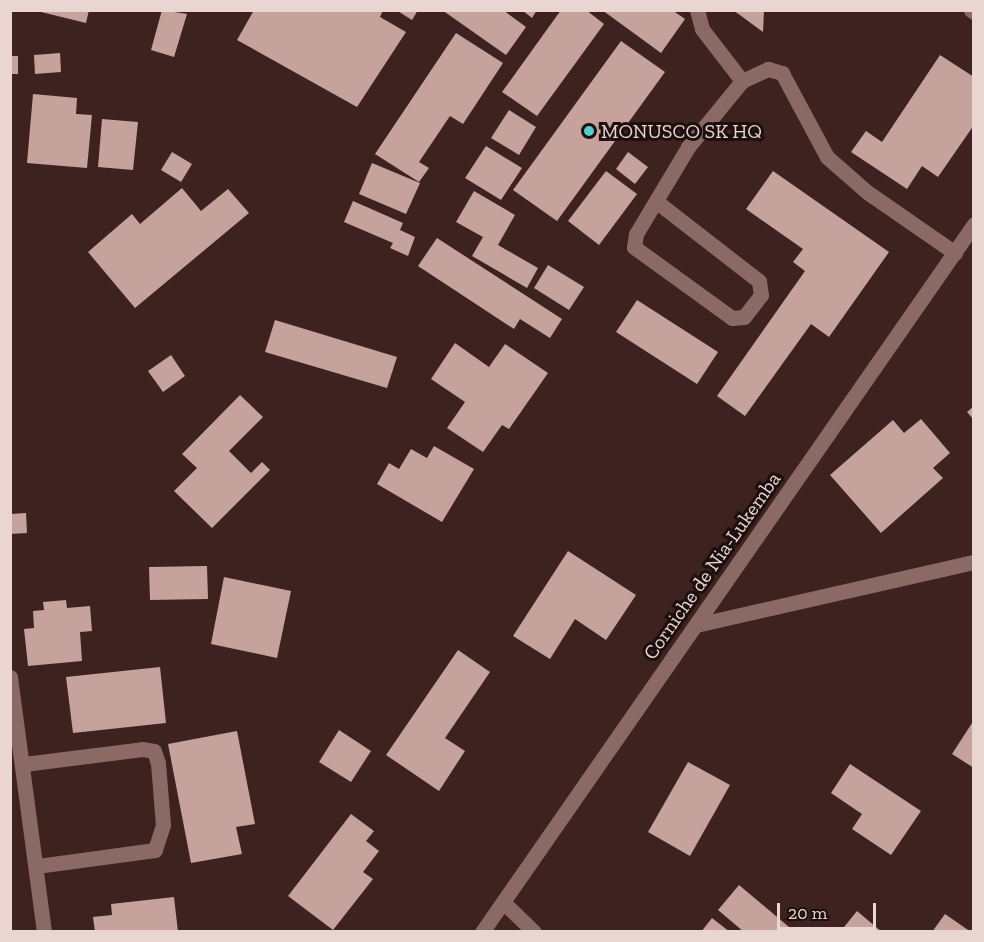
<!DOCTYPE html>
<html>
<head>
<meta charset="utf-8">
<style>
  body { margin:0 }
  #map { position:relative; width:984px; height:942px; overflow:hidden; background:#3e221f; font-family:"Zilla Slab",serif }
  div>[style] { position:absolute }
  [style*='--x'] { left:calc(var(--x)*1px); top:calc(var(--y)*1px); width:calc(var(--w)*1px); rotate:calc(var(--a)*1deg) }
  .building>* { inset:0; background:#c6a29d }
  .lane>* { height:15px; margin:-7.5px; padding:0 7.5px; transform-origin:7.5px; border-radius:7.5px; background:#8b6a66 }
  .street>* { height:15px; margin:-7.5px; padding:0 7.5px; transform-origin:7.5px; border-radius:7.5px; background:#8b6a66 }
  .dots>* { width:16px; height:16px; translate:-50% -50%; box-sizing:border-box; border:3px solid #1c0f0e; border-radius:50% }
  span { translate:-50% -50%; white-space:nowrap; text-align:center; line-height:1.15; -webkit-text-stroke:6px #1c0f0e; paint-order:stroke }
  .poi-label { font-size:20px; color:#e9d6d3 }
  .left { translate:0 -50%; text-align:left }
  .street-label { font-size:20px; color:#e9d6d3 }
  .frame { position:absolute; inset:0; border:12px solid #e9d6d3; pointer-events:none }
  .scale { position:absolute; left:777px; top:903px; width:99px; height:27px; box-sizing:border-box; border:3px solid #e9d6d3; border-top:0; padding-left:8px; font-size:18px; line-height:21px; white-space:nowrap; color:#e9d6d3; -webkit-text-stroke:4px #1c0f0e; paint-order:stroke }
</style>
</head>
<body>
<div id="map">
  <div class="building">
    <i style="clip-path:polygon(33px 10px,89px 10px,86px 23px)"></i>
    <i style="clip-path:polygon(162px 10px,187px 14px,174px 57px,151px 50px)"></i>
    <i style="clip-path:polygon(254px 10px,383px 10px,380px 17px,406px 32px,357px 107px,237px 40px)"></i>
    <i style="clip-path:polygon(396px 10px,418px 10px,412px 20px)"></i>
    <i style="clip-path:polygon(442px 10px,503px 10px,526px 27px,506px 55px)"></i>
    <i style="clip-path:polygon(522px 10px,537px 10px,532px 18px)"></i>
    <i style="clip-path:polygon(561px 10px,586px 10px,604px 24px,537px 116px,502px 92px)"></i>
    <i style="clip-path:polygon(602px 10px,672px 10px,685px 19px,661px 53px)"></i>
    <i style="clip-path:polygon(733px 10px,764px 10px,763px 32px)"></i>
    <i style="clip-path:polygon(456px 33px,503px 63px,463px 124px,450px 116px,419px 162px,429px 168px,419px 182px,375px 154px)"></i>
    <i style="clip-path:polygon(621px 41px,665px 72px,557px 221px,513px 190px)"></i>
    <i style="clip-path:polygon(60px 53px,61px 72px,35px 74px,34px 55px)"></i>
    <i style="clip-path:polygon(940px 55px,974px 77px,974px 125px,938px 177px,922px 166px,907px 189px,851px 152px,866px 131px,882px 142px)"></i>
    <i style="clip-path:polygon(10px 56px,18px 56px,18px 74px,10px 74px)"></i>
    <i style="clip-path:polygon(33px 94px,77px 98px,76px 114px,92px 115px,87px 168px,27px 163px)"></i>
    <i style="clip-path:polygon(509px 110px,536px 127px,519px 155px,491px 138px)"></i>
    <i style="clip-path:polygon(102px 119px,138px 122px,133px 170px,98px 167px)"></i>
    <i style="clip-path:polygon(486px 146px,522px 168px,501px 200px,465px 178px)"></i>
    <i style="clip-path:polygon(172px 152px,192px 164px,181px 182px,161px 170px)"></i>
    <i style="clip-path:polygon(628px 152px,648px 167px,635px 184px,616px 169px)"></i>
    <i style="clip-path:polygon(372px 163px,420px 183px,406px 214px,359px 194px)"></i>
    <i style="clip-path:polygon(606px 171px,637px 194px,599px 245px,568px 221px)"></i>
    <i style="clip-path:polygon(773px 171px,889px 252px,829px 337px,811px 324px,745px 416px,717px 396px,805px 271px,793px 262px,803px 249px,746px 209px)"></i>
    <i style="clip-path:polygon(182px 188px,201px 211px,228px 189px,249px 213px,135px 308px,88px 252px,132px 214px,140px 224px)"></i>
    <i style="clip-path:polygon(474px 191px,515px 215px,498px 245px,538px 268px,527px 288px,472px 256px,483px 237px,456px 222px)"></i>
    <i style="clip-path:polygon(353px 201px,403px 223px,400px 230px,415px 237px,408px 256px,390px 248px,393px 243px,344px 222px)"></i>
    <i style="clip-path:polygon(437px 238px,562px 319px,550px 338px,520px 319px,514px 329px,418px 266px)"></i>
    <i style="clip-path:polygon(548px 265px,584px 287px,569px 310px,534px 288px)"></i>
    <i style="clip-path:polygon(637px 300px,718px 352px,697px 384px,616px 332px)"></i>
    <i style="clip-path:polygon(275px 320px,397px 357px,387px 388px,265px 352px)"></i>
    <i style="clip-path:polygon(455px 343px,489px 367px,505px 344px,548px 373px,509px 429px,502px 425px,483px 452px,447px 428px,465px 402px,431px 379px)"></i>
    <i style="clip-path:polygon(171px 355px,185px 376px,163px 392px,148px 371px)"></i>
    <i style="clip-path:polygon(240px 395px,263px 417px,229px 451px,251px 473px,262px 462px,270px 470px,212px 528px,174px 491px,197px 468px,182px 454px)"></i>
    <i style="clip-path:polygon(974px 406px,974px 420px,967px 412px)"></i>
    <i style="clip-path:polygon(921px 419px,950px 453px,933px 468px,943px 478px,881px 533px,830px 475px,893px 420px,904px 433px)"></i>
    <i style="clip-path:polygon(434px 446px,474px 469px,442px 522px,377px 484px,389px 463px,399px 469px,411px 449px,427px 458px)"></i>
    <i style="clip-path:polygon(26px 513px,27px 533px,10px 534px,10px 514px)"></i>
    <i style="clip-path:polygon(568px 551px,636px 595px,606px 640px,575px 619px,550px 659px,513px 636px)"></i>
    <i style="clip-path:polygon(207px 566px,208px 599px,150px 600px,149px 567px)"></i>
    <i style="clip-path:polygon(224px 577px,291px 591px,277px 658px,211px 644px)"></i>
    <i style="clip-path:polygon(66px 600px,67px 608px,90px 606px,92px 631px,80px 632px,82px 661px,28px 666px,24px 629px,34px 628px,33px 611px,44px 610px,43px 602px)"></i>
    <i style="clip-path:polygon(458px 650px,490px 672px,445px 738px,465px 751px,439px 791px,386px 755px)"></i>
    <i style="clip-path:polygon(160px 667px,166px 723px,73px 733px,66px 677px)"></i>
    <i style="clip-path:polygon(974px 720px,974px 768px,952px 754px)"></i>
    <i style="clip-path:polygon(339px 730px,371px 751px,351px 782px,319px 762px)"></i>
    <i style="clip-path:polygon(237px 731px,255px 824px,236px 827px,242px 854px,191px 863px,168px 744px)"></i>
    <i style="clip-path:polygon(688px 762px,730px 785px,690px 856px,648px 832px)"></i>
    <i style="clip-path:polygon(850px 764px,921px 811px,891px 855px,852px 829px,862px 814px,831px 793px)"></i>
    <i style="clip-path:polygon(351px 814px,374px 831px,366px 841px,379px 851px,363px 872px,373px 879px,333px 930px,288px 896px)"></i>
    <i style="clip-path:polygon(739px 885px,789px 927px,786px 932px,744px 932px,718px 910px)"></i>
    <i style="clip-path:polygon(174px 897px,178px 932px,95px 932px,93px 917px,112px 915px,111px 904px)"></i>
    <i style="clip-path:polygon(857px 911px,882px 932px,840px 932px)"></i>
    <i style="clip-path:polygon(945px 914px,971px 932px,932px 932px)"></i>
    <i style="clip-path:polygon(712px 918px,730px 932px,701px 932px)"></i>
  </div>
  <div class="lane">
    <i style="--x:697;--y:10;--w:20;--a:75"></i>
    <i style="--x:702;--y:29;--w:66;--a:52.4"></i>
    <i style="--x:657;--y:202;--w:129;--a:37.8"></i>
    <i style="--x:759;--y:281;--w:14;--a:82"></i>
    <i style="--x:761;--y:295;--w:28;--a:128"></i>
    <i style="--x:744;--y:317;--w:12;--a:175"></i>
    <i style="--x:732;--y:318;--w:121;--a:-144.1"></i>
    <i style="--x:634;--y:247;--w:13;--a:-81"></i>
    <i style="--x:636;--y:234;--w:101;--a:-59.1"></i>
    <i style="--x:688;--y:147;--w:85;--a:-50.7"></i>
    <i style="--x:742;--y:81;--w:29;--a:-25"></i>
    <i style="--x:768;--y:69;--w:15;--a:16"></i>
    <i style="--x:782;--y:73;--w:95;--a:61.8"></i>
    <i style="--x:827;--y:157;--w:53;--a:41.2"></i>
    <i style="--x:867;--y:192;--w:107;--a:34.7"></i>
    <i style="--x:24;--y:764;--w:119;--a:-7.2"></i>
    <i style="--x:142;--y:749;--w:12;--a:9"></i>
    <i style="--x:154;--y:751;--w:13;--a:72"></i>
    <i style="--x:158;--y:763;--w:62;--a:85.4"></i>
    <i style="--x:163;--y:825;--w:26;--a:108"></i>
    <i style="--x:155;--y:850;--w:120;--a:172.3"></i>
  </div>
  <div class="street">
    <i style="--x:971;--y:10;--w:4;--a:34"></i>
    <i style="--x:696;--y:625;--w:285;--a:-12.8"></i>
    <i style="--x:10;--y:677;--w:257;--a:82.4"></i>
    <i style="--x:503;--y:902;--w:43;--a:44.1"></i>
    <i style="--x:482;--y:932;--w:862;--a:-55.2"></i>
  </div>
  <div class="dots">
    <i style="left:589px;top:131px;background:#53cdcb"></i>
  </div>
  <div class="poi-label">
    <span class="left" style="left:601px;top:131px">MONUSCO SK HQ</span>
  </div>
  <div class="street-label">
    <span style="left:712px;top:566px;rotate:-55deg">Corniche de Nia-Lukemba</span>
  </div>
  <div class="frame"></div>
  <div class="scale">20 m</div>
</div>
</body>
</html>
